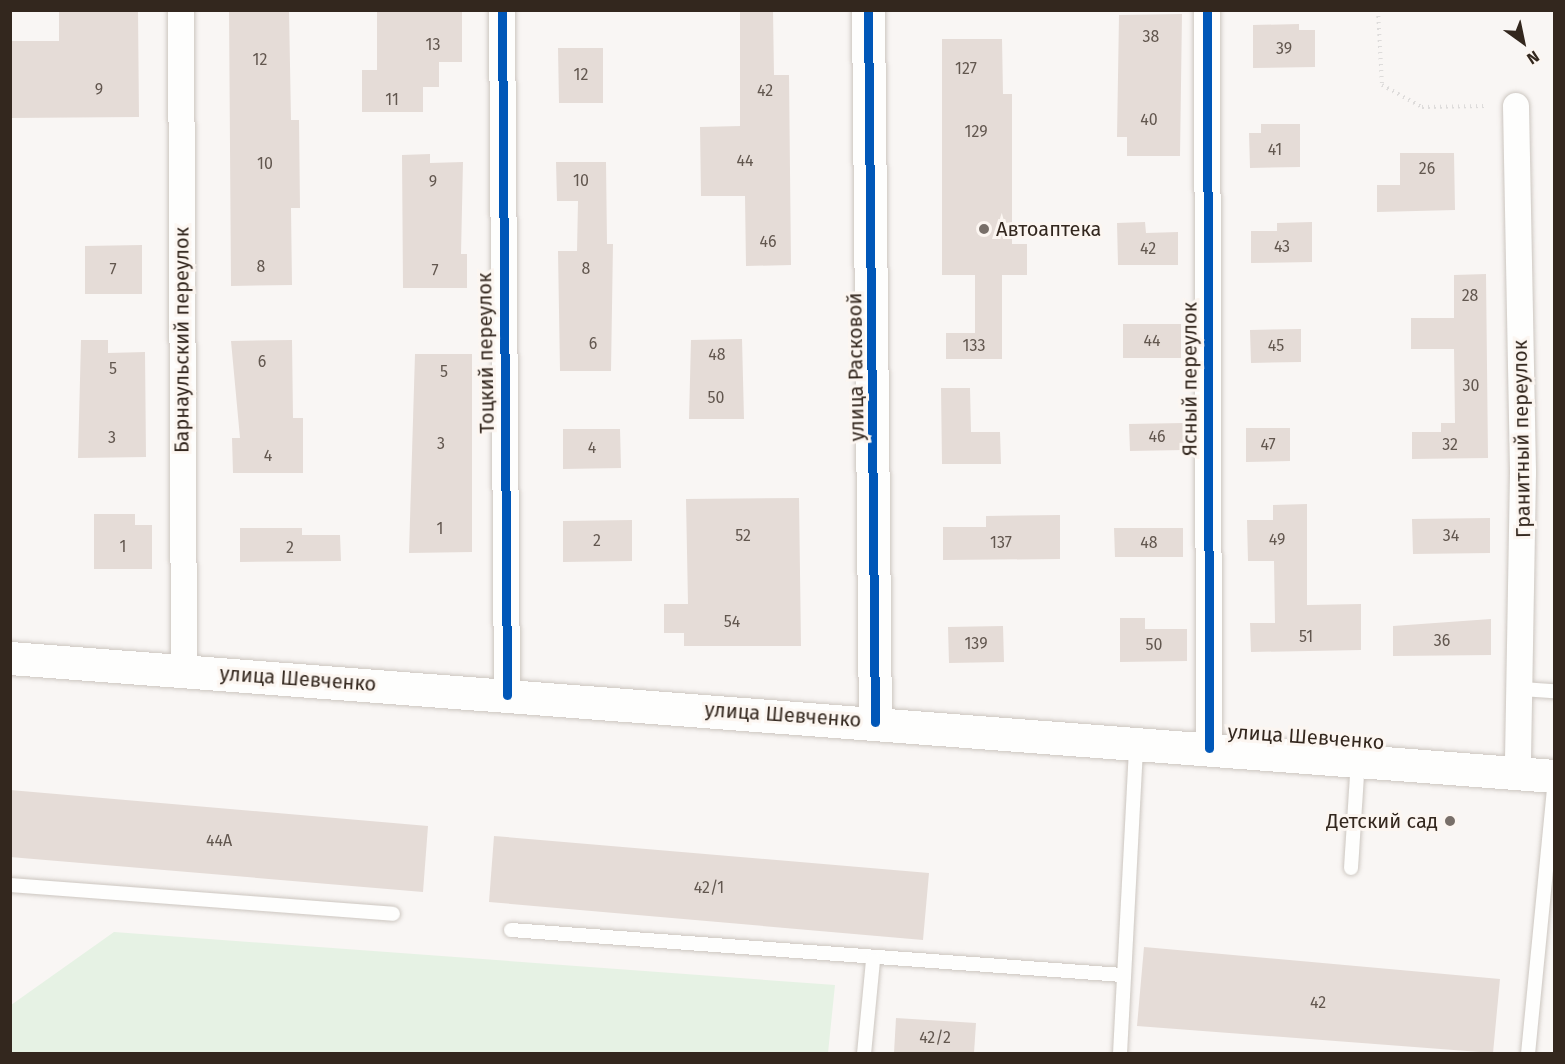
<!DOCTYPE html>
<html>
<head>
<meta charset="utf-8">
<style>
  body { margin:0 }
  #map { position:relative; width:1565px; height:1064px; overflow:hidden; background:#f9f6f4; font-family:"Fira Sans",sans-serif }
  div>[style] { position:absolute }
  [style*='--x'] { left:calc(var(--x)*1px); top:calc(var(--y)*1px); width:calc(var(--w)*1px); rotate:calc(var(--a)*1deg) }
  .green>* { inset:0; background:#e6f2e4 }
  .building>* { inset:0; background:#e5dcd7 }
  .path>* { height:4px; margin-top:-2px; transform-origin:0; background:repeating-linear-gradient(90deg,#dedcdb 0 1.5px,transparent 0 6px) }
  .roads { filter:drop-shadow(0 0 2px #ccc6c0) drop-shadow(0 0 2px #ccc6c0) }
  .lane>* { height:14px; margin:-7px; padding:0 7px; transform-origin:7px; border-radius:7px; background:#fefefd }
  .street>* { height:26px; margin:-13px; padding:0 13px; transform-origin:13px; border-radius:13px; background:#fefefd }
  .secondary>* { height:33px; margin:-16.5px; padding:0 16.5px; transform-origin:16.5px; border-radius:16.5px; background:#fefefd }
  .cycleway>* { height:9px; margin:-4.5px; padding:0 4.5px; transform-origin:4.5px; border-radius:4.5px; background:#0057b8 }
  .dots>* { width:16px; height:16px; translate:-50% -50%; box-sizing:border-box; border:3px solid #fcf6f1; border-radius:50% }
  span { translate:-50% -50%; white-space:nowrap; text-align:center; line-height:1.15; -webkit-text-stroke:6px #fcf6f1; paint-order:stroke }
  .number-label { font-size:16px; color:#62574f }
  .number-label span { -webkit-text-stroke-width:0 }
  .poi-label { font-size:20px; color:#33271e }
  .left { translate:0 -50%; text-align:left }
  .right { translate:-100% -50%; text-align:right }
  .street-label { font-size:20px; color:#33271e }
  .frame { position:absolute; inset:0; border:12px solid #33271e; pointer-events:none }
  .north { position:absolute; left:1493px; top:12px; width:60px; height:60px; -webkit-text-stroke:4px #fcf6f1; paint-order:stroke; rotate:147deg; font-size:16px; font-weight:700; line-height:24px; text-align:center; color:#33271e }
  .north::after { content:''; display:block; margin:auto; width:21px; height:27px; background:#33271e; clip-path:polygon(50% 0,100% 100%,50% 72%,0 100%) }
</style>
</head>
<body>
<div id="map">
  <div class="green">
    <i style="clip-path:polygon(114px 932px,835px 985px,828px 1053px,11px 1053px,11px 1005px)"></i>
  </div>
  <div class="building">
    <i style="clip-path:polygon(59px 10px,138px 10px,139px 117px,10px 118px,10px 41px,59px 41px)"></i>
    <i style="clip-path:polygon(229px 10px,289px 10px,291px 120px,299px 120px,300px 208px,291px 208px,292px 285px,231px 286px)"></i>
    <i style="clip-path:polygon(377px 10px,462px 10px,462px 62px,439px 62px,439px 87px,423px 87px,423px 112px,362px 112px,362px 70px,377px 70px)"></i>
    <i style="clip-path:polygon(740px 10px,773px 10px,774px 75px,789px 75px,791px 265px,746px 266px,745px 196px,701px 196px,700px 127px,740px 126px)"></i>
    <i style="clip-path:polygon(1182px 14px,1180px 156px,1127px 156px,1127px 137px,1117px 137px,1119px 15px)"></i>
    <i style="clip-path:polygon(1299px 24px,1299px 30px,1315px 30px,1315px 67px,1253px 68px,1253px 25px)"></i>
    <i style="clip-path:polygon(942px 39px,1002px 39px,1003px 94px,1012px 94px,1012px 244px,1027px 244px,1027px 275px,1002px 275px,1002px 359px,946px 359px,946px 333px,975px 333px,975px 275px,942px 275px)"></i>
    <i style="clip-path:polygon(558px 48px,603px 48px,603px 103px,559px 103px)"></i>
    <i style="clip-path:polygon(1261px 124px,1300px 124px,1300px 167px,1250px 168px,1249px 133px,1261px 133px)"></i>
    <i style="clip-path:polygon(1400px 153px,1454px 153px,1455px 210px,1377px 212px,1377px 185px,1400px 185px)"></i>
    <i style="clip-path:polygon(430px 154px,430px 163px,463px 162px,461px 254px,467px 254px,467px 288px,403px 288px,402px 155px)"></i>
    <i style="clip-path:polygon(556px 162px,606px 162px,607px 244px,613px 244px,611px 371px,560px 371px,558px 251px,577px 251px,578px 201px,557px 201px)"></i>
    <i style="clip-path:polygon(1145px 222px,1146px 233px,1178px 232px,1178px 265px,1118px 265px,1117px 223px)"></i>
    <i style="clip-path:polygon(1312px 222px,1312px 262px,1251px 263px,1251px 231px,1277px 231px,1277px 223px)"></i>
    <i style="clip-path:polygon(142px 245px,142px 294px,85px 294px,85px 246px)"></i>
    <i style="clip-path:polygon(1486px 274px,1488px 458px,1412px 459px,1412px 432px,1441px 432px,1441px 423px,1455px 423px,1454px 349px,1411px 349px,1411px 318px,1454px 318px,1454px 275px)"></i>
    <i style="clip-path:polygon(1123px 324px,1181px 324px,1181px 358px,1123px 358px)"></i>
    <i style="clip-path:polygon(1301px 329px,1301px 362px,1251px 363px,1250px 330px)"></i>
    <i style="clip-path:polygon(742px 339px,744px 419px,689px 419px,691px 340px)"></i>
    <i style="clip-path:polygon(81px 340px,108px 340px,108px 353px,145px 352px,146px 457px,78px 458px)"></i>
    <i style="clip-path:polygon(292px 340px,293px 418px,303px 418px,303px 473px,233px 473px,232px 438px,240px 438px,231px 341px)"></i>
    <i style="clip-path:polygon(415px 354px,472px 354px,472px 552px,409px 553px)"></i>
    <i style="clip-path:polygon(941px 388px,970px 388px,971px 432px,1000px 432px,1001px 464px,942px 464px)"></i>
    <i style="clip-path:polygon(1183px 423px,1184px 450px,1130px 451px,1129px 424px)"></i>
    <i style="clip-path:polygon(1246px 428px,1290px 428px,1290px 461px,1246px 462px)"></i>
    <i style="clip-path:polygon(563px 429px,620px 429px,621px 468px,563px 469px)"></i>
    <i style="clip-path:polygon(799px 498px,801px 646px,684px 646px,684px 633px,664px 633px,664px 604px,688px 604px,686px 499px)"></i>
    <i style="clip-path:polygon(1307px 504px,1307px 605px,1361px 604px,1361px 650px,1251px 652px,1250px 623px,1275px 623px,1274px 561px,1248px 561px,1247px 520px,1273px 520px,1273px 505px)"></i>
    <i style="clip-path:polygon(94px 514px,135px 514px,135px 525px,152px 525px,152px 569px,94px 569px)"></i>
    <i style="clip-path:polygon(1060px 515px,1060px 559px,943px 560px,943px 527px,986px 527px,986px 516px)"></i>
    <i style="clip-path:polygon(1490px 518px,1490px 553px,1413px 554px,1412px 519px)"></i>
    <i style="clip-path:polygon(632px 520px,632px 561px,563px 562px,563px 521px)"></i>
    <i style="clip-path:polygon(240px 528px,302px 528px,302px 535px,340px 535px,341px 561px,240px 562px)"></i>
    <i style="clip-path:polygon(1114px 528px,1183px 528px,1183px 557px,1115px 557px)"></i>
    <i style="clip-path:polygon(1120px 618px,1145px 618px,1145px 629px,1187px 629px,1187px 661px,1120px 662px)"></i>
    <i style="clip-path:polygon(1491px 619px,1491px 655px,1393px 656px,1393px 626px)"></i>
    <i style="clip-path:polygon(1003px 626px,1004px 662px,949px 663px,948px 627px)"></i>
    <i style="clip-path:polygon(10px 790px,428px 826px,423px 892px,10px 857px)"></i>
    <i style="clip-path:polygon(494px 836px,929px 873px,923px 940px,489px 902px)"></i>
    <i style="clip-path:polygon(1144px 947px,1500px 979px,1493px 1053px,1137px 1026px)"></i>
    <i style="clip-path:polygon(896px 1018px,976px 1023px,974px 1053px,894px 1053px)"></i>
  </div>
  <div class="path">
    <i style="--x:1378;--y:10;--w:75;--a:86.9"></i>
    <i style="--x:1382;--y:85;--w:46;--a:28.8"></i>
    <i style="--x:1422;--y:107;--w:65;--a:-0.9"></i>
  </div>
  <div class="roads">
    <div class="lane">
      <i style="--x:1522;--y:689;--w:32;--a:4"></i>
      <i style="--x:1351;--y:868;--w:109;--a:-86.3"></i>
      <i style="--x:10;--y:885;--w:384;--a:4.3"></i>
      <i style="--x:511;--y:930;--w:614;--a:4.21"></i>
      <i style="--x:864;--y:1054;--w:94;--a:-84.5"></i>
      <i style="--x:1120;--y:1054;--w:310;--a:-87"></i>
      <i style="--x:1528;--y:1054;--w:268;--a:-84.4"></i>
    </div>
    <div class="street">
      <i style="--x:181;--y:10;--w:660;--a:89.74"></i>
      <i style="--x:502;--y:10;--w:685;--a:89.58"></i>
      <i style="--x:1207;--y:10;--w:738;--a:89.84"></i>
      <i style="--x:1516;--y:106;--w:367;--a:88.9"></i>
      <i style="--x:1523;--y:473;--w:299;--a:91"></i>
    </div>
    <div class="secondary">
      <i style="--x:868;--y:10;--w:712;--a:89.44"></i>
      <i style="--x:10;--y:658;--w:1549;--a:4.37"></i>
    </div>
  </div>
  <div class="cycleway">
    <i style="--x:502;--y:10;--w:685;--a:89.58"></i>
    <i style="--x:868;--y:10;--w:712;--a:89.44"></i>
    <i style="--x:1207;--y:10;--w:738;--a:89.84"></i>
  </div>
  <div class="dots">
    <i style="left:984px;top:229px;background:#786f69"></i>
    <i style="left:1450px;top:821px;background:#786f69"></i>
  </div>
  <div class="number-label">
    <span style="left:1151px;top:37px">38</span>
    <span style="left:433px;top:45px">13</span>
    <span style="left:1284px;top:49px">39</span>
    <span style="left:260px;top:60px">12</span>
    <span style="left:966px;top:69px">127</span>
    <span style="left:581px;top:75px">12</span>
    <span style="left:99px;top:90px">9</span>
    <span style="left:765px;top:91px">42</span>
    <span style="left:392px;top:100px">11</span>
    <span style="left:1149px;top:120px">40</span>
    <span style="left:976px;top:132px">129</span>
    <span style="left:1275px;top:150px">41</span>
    <span style="left:745px;top:161px">44</span>
    <span style="left:265px;top:164px">10</span>
    <span style="left:1427px;top:169px">26</span>
    <span style="left:581px;top:181px">10</span>
    <span style="left:433px;top:182px">9</span>
    <span style="left:768px;top:242px">46</span>
    <span style="left:1282px;top:247px">43</span>
    <span style="left:1148px;top:249px">42</span>
    <span style="left:261px;top:267px">8</span>
    <span style="left:586px;top:269px">8</span>
    <span style="left:113px;top:270px">7</span>
    <span style="left:435px;top:271px">7</span>
    <span style="left:1470px;top:296px">28</span>
    <span style="left:1152px;top:341px">44</span>
    <span style="left:593px;top:344px">6</span>
    <span style="left:974px;top:346px">133</span>
    <span style="left:1276px;top:346px">45</span>
    <span style="left:717px;top:355px">48</span>
    <span style="left:262px;top:362px">6</span>
    <span style="left:113px;top:369px">5</span>
    <span style="left:444px;top:372px">5</span>
    <span style="left:1471px;top:386px">30</span>
    <span style="left:716px;top:398px">50</span>
    <span style="left:1157px;top:437px">46</span>
    <span style="left:112px;top:438px">3</span>
    <span style="left:441px;top:444px">3</span>
    <span style="left:1268px;top:445px">47</span>
    <span style="left:1450px;top:445px">32</span>
    <span style="left:592px;top:448px">4</span>
    <span style="left:268px;top:456px">4</span>
    <span style="left:440px;top:529px">1</span>
    <span style="left:743px;top:536px">52</span>
    <span style="left:1451px;top:536px">34</span>
    <span style="left:1277px;top:540px">49</span>
    <span style="left:597px;top:541px">2</span>
    <span style="left:1001px;top:543px">137</span>
    <span style="left:1149px;top:543px">48</span>
    <span style="left:123px;top:547px">1</span>
    <span style="left:290px;top:548px">2</span>
    <span style="left:732px;top:622px">54</span>
    <span style="left:1306px;top:637px">51</span>
    <span style="left:1442px;top:641px">36</span>
    <span style="left:976px;top:644px">139</span>
    <span style="left:1154px;top:645px">50</span>
    <span style="left:219px;top:841px">44А</span>
    <span style="left:709px;top:888px">42/1</span>
    <span style="left:1318px;top:1003px">42</span>
    <span style="left:935px;top:1038px">42/2</span>
  </div>
  <div class="poi-label">
    <span class="left" style="left:996px;top:229px">Автоаптека</span>
    <span class="right" style="left:1438px;top:821px">Детский сад</span>
  </div>
  <div class="street-label">
    <span style="left:182px;top:340px;rotate:-90deg">Барнаульский переулок</span>
    <span style="left:486px;top:353px;rotate:-91deg">Тоцкий переулок</span>
    <span style="left:856px;top:367px;rotate:-91deg">улица Расковой</span>
    <span style="left:1190px;top:379px;rotate:-90deg">Ясный переулок</span>
    <span style="left:1522px;top:439px;rotate:-91deg">Гранитный переулок</span>
    <span style="left:298px;top:679px;rotate:4deg">улица Шевченко</span>
    <span style="left:783px;top:715px;rotate:4deg">улица Шевченко</span>
    <span style="left:1306px;top:737px;rotate:4deg">улица Шевченко</span>
  </div>
  <div class="frame"></div>
  <div class="north">N</div>
</div>
</body>
</html>
